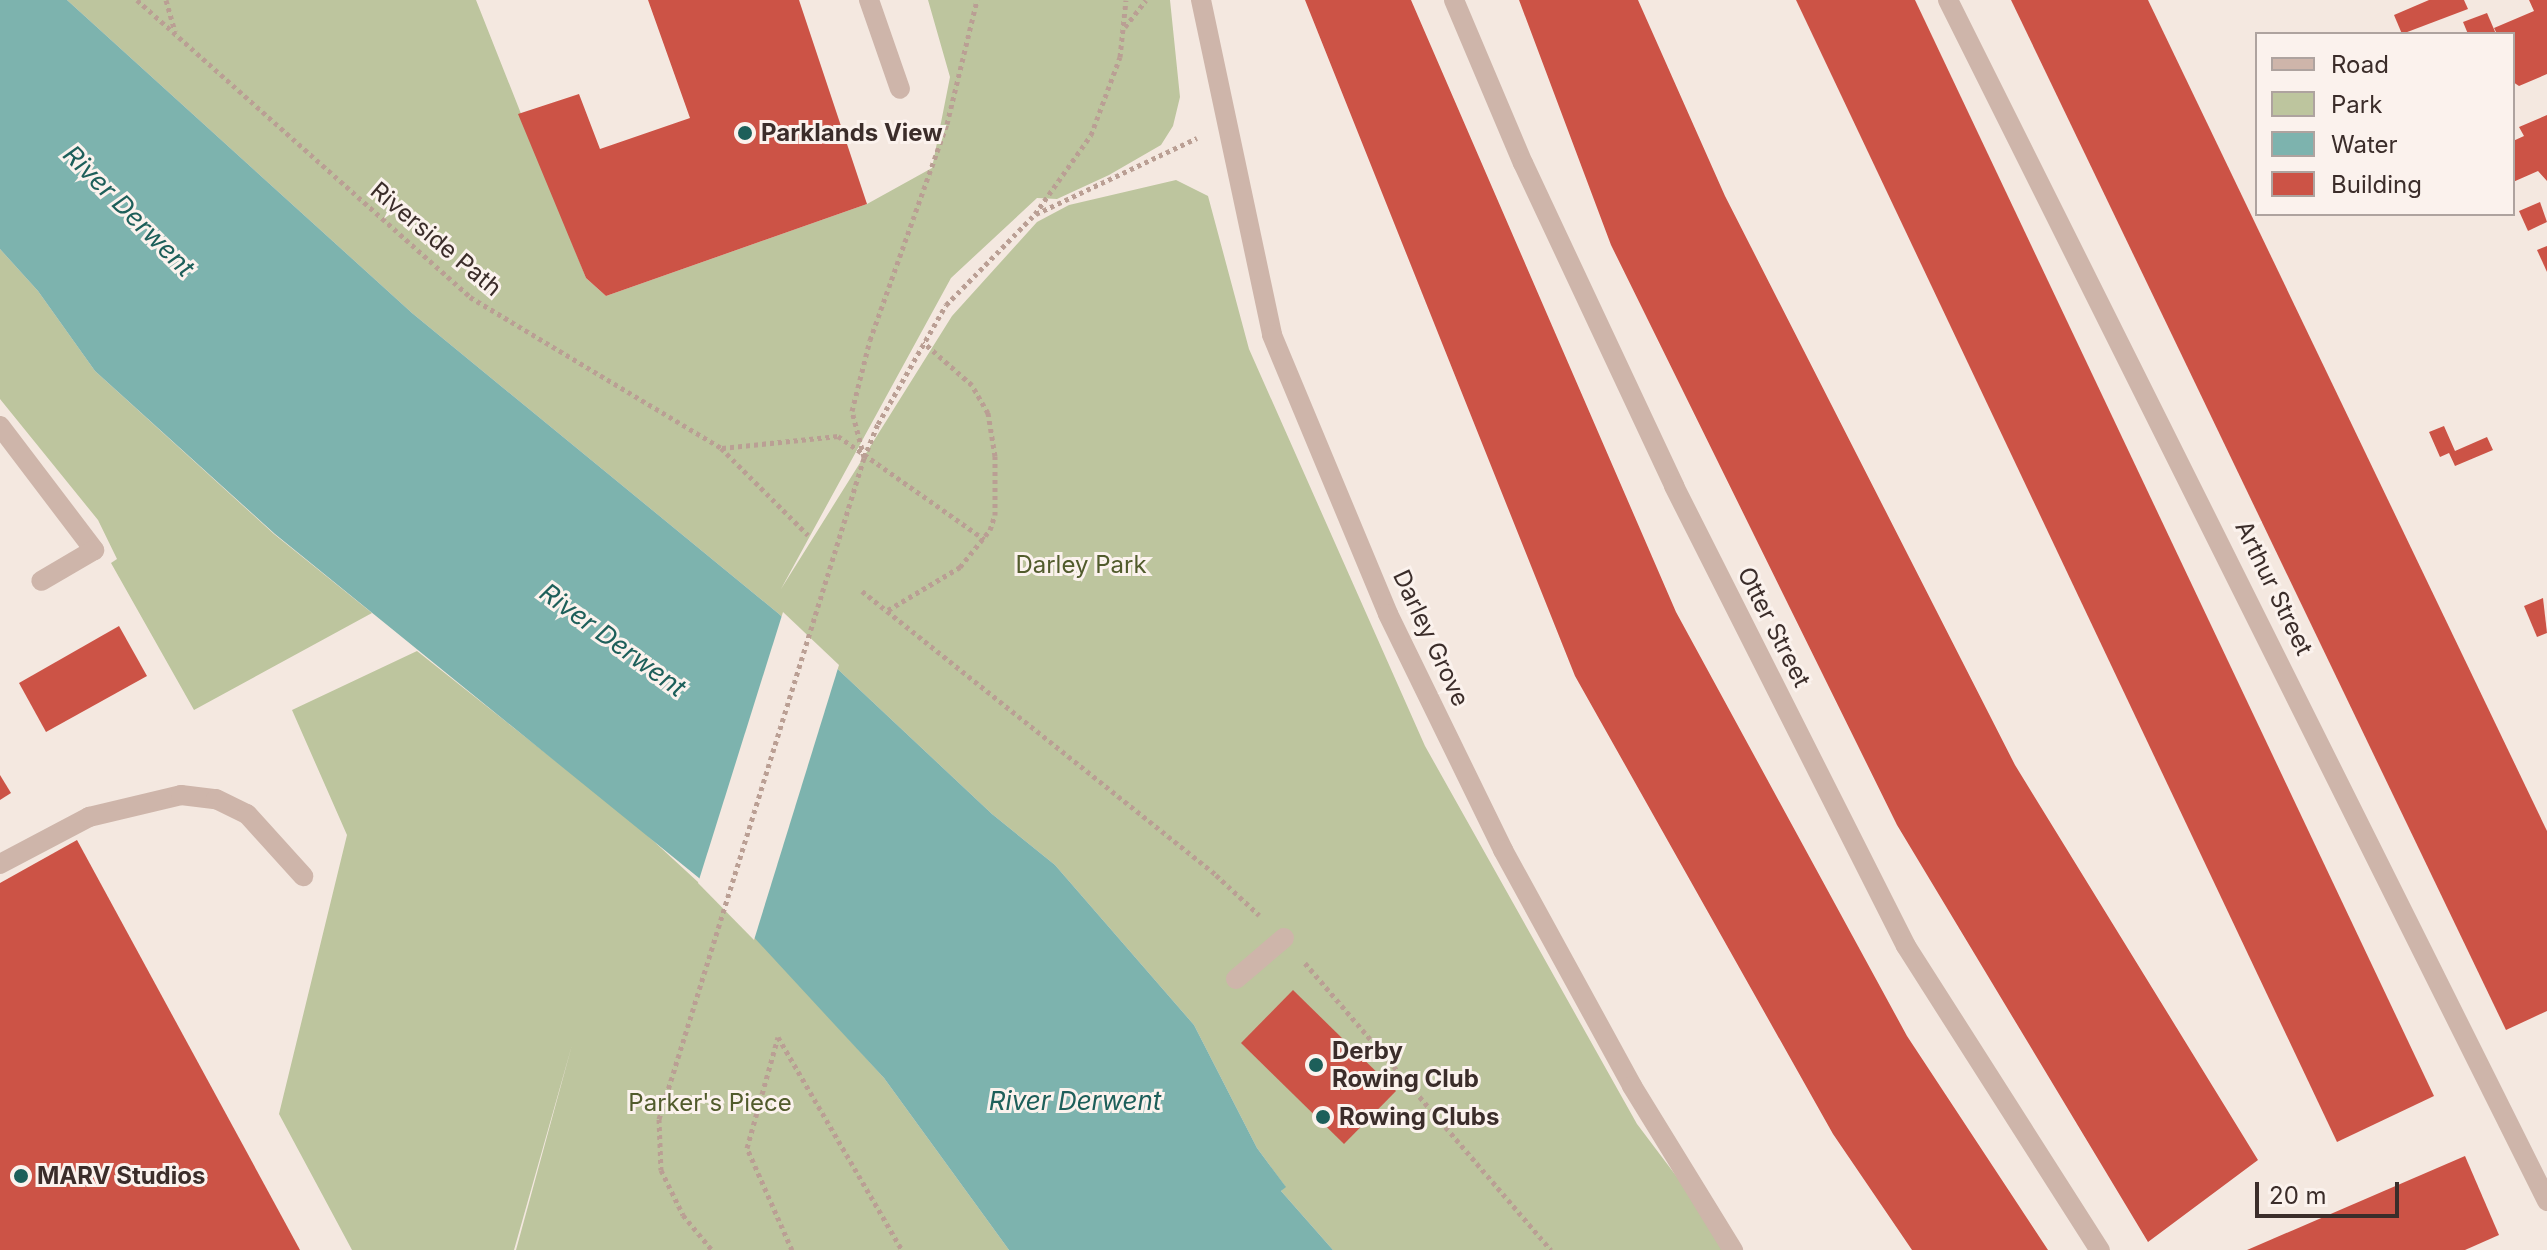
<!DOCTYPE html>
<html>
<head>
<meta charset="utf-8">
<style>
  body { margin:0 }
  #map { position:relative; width:2547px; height:1250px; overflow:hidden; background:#f4e8e0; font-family:Inter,sans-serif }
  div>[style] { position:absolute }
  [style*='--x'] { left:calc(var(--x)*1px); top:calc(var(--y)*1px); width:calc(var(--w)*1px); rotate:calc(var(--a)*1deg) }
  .green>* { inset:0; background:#bdc59e }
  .water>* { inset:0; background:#7db3ae }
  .pier>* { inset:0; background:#f4e8e0 }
  .building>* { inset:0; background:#cc5346 }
  .path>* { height:5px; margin-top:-2.5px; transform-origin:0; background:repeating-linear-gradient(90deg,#ba9f94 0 4px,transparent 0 8px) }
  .lane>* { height:20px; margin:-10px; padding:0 10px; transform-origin:10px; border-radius:10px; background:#ceb5aa }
  .street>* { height:20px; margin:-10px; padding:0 10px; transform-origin:10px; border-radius:10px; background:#ceb5aa }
  .path-bridge>* { height:5px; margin-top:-2.5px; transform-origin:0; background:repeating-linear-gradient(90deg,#ba9f94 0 4px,transparent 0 8px) }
  .dots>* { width:22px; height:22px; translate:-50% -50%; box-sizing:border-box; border:4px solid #fbf2ed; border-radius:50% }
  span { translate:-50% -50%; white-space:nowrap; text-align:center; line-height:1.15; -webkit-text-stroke:6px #fbf2ed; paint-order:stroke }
  .poi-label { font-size:24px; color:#3b2d2a; font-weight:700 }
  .left { translate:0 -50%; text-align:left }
  .street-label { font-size:24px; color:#3b2d2a }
  .park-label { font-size:24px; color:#515b2c }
  .water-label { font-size:26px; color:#1d5f5a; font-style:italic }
  .legend { position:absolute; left:2255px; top:32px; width:260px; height:184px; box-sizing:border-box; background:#fbf2ed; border:2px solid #aea39f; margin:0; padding:10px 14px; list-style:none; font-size:24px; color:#3b2d2a }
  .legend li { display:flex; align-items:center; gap:16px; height:40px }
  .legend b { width:40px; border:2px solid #aea39f }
  .scale { position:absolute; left:2255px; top:1182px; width:144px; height:36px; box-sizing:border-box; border:4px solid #3b2d2a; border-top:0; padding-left:10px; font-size:24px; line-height:28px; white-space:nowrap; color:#3b2d2a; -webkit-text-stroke:6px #fbf2ed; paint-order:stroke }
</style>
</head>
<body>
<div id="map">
  <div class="green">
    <i style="clip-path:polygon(67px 0,476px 0,586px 278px,606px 296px,867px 204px,932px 168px,950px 77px,928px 0,1170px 0,1180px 97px,1173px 126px,1161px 145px,1109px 175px,1057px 199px,1037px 198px,951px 278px,781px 589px,952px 316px,1037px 222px,1069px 205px,1176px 180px,1208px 196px,1249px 349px,1425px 746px,1637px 1124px,1732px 1250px,1333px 1250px,1281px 1191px,1285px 1186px,1257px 1148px,1194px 1025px,1055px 865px,992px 814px,779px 614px,412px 313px)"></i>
    <i style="clip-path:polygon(0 249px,38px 291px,95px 371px,274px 534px,372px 613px,194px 710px,111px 563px,117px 559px,98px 520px,0 399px)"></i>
    <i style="clip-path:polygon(417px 651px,635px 824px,749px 929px,884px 1078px,1009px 1250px,516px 1250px,572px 1045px,514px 1250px,352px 1250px,279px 1114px,347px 835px,292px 710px)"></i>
  </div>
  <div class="water">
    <i style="clip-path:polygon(0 0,67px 0,412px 313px,779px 614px,992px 814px,1055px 865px,1194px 1025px,1257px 1148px,1286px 1187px,1281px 1191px,1333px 1250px,1009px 1250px,884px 1078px,699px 878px,275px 534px,95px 371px,38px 291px,0 249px)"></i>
  </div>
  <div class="pier">
    <i style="clip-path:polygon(783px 612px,839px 665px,754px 940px,698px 883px)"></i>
  </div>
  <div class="building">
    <i style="clip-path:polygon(648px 0,799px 0,867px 204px,606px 296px,586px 278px,518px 114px,579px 94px,600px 149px,690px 118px)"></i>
    <i style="clip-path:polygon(1305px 0,1411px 0,1676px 612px,1907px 1036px,2048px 1250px,1912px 1250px,1833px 1134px,1575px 676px)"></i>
    <i style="clip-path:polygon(1519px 0,1638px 0,1725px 196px,2015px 765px,2258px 1160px,2148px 1242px,1897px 825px,1611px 245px)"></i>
    <i style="clip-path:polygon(1796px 0,1915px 0,2434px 1096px,2337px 1142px)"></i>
    <i style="clip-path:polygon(2011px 0,2148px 0,2547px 831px,2547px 1011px,2506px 1030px)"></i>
    <i style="clip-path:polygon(2429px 0,2464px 0,2468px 9px,2402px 34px,2394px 15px)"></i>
    <i style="clip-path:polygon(2529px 0,2547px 0,2547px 74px,2519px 86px,2513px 82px,2513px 34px,2497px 34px,2494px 28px,2534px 11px)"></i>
    <i style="clip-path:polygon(2487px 13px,2496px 34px,2468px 34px,2463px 22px)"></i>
    <i style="clip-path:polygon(2547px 115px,2547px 181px,2538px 171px,2513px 182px,2513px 141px,2524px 136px,2519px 127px)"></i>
    <i style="clip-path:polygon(2540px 202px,2547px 222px,2528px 231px,2519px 211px)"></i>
    <i style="clip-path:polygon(2547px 246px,2547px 272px,2537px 250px)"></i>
    <i style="clip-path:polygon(2444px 426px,2455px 451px,2487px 437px,2493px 450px,2455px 466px,2449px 453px,2440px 457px,2429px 432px)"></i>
    <i style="clip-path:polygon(2543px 598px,2547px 633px,2537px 637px,2524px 606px)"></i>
    <i style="clip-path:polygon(119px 626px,147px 676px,46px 732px,19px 683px)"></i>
    <i style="clip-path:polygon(0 775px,11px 793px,0 800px)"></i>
    <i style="clip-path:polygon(77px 840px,300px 1250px,0 1250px,0 883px)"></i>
    <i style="clip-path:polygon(1293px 990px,1396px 1091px,1344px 1144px,1241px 1043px)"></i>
    <i style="clip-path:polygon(2465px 1156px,2499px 1235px,2465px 1250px,2247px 1250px)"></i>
  </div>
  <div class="path">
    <i style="--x:137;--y:0;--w:446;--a:41.7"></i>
    <i style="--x:470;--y:297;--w:293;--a:31"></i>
    <i style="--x:721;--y:448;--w:123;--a:45"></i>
    <i style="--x:166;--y:0;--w:33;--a:74"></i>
    <i style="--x:1125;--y:27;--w:34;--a:-52"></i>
    <i style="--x:1036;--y:214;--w:178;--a:-25.3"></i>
    <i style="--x:722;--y:448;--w:117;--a:-5.9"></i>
    <i style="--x:838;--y:436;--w:179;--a:35.2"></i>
    <i style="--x:864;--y:457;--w:48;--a:-104.6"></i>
    <i style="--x:852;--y:411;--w:73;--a:-75.8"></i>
    <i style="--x:870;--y:340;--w:229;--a:-70.4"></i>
    <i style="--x:947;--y:124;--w:128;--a:-76.4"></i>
    <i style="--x:864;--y:458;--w:37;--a:-68"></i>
    <i style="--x:878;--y:424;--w:137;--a:-60.3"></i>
    <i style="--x:946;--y:305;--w:127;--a:-45.6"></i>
    <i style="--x:1035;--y:214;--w:97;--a:-54.7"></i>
    <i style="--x:1091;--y:135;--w:83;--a:-69.6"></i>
    <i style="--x:1120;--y:57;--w:57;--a:-84"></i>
    <i style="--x:862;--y:591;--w:454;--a:38.7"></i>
    <i style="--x:1216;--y:875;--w:59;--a:42.9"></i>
    <i style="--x:888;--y:610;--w:84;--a:-30.8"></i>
    <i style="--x:960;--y:567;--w:48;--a:-51"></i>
    <i style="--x:990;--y:530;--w:16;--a:-72"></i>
    <i style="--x:995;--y:515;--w:59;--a:-90"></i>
    <i style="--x:995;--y:456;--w:44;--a:-99.2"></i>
    <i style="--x:988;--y:413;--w:32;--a:-120"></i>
    <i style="--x:972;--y:385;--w:65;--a:-138.7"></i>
    <i style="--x:1305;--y:963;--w:378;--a:49.4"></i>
    <i style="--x:659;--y:1119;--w:51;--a:87.8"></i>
    <i style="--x:661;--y:1170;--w:50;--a:63.9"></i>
    <i style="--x:683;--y:1215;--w:45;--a:50.4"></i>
    <i style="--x:792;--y:1250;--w:111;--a:-113.8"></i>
    <i style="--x:747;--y:1148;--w:115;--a:-74.4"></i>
    <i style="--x:778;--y:1037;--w:246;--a:59.8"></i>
  </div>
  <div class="lane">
    <i style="--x:869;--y:0;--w:94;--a:70.8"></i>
    <i style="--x:1201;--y:0;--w:342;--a:78"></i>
    <i style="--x:1272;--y:335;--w:302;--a:67.4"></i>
    <i style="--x:1388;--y:614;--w:263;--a:64"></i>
    <i style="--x:1503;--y:850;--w:269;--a:61.3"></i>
    <i style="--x:1632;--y:1086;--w:193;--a:58.4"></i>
    <i style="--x:0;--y:864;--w:101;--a:-27.8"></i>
    <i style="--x:89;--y:817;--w:95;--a:-13.4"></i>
    <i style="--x:181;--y:795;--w:35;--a:7"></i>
    <i style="--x:216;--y:799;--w:34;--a:26"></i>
    <i style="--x:247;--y:814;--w:84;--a:47.9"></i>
    <i style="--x:1236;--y:979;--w:63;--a:-40.5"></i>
  </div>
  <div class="street">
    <i style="--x:1454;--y:0;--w:177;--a:67.1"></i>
    <i style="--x:1523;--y:163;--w:357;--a:64.9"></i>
    <i style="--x:1674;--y:486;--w:515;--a:63.24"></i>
    <i style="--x:1906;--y:946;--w:361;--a:57.5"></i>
    <i style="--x:1948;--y:0;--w:1342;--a:63.49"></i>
    <i style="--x:0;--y:426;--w:156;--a:52.8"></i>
    <i style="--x:94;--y:550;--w:61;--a:149.7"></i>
  </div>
  <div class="path-bridge">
    <i style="--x:659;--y:1119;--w:692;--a:-72.77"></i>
  </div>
  <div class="dots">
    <i style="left:745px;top:133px;background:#1d5f5a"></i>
    <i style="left:1316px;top:1065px;background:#1d5f5a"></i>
    <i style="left:1323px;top:1117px;background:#1d5f5a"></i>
    <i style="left:21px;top:1176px;background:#1d5f5a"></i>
  </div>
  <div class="poi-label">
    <span class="left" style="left:761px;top:133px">Parklands View</span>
    <span class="left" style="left:1332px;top:1065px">Derby<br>Rowing Club</span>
    <span class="left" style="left:1339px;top:1117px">Rowing Clubs</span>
    <span class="left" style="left:37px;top:1176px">MARV Studios</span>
  </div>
  <div class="street-label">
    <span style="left:436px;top:239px;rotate:40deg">Riverside Path</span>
    <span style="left:2274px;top:588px;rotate:64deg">Arthur Street</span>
    <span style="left:1774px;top:627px;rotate:63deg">Otter Street</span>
    <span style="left:1431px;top:638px;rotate:65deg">Darley Grove</span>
  </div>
  <div class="park-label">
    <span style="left:1081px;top:565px">Darley Park</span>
    <span style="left:710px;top:1103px">Parker's Piece</span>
  </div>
  <div class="water-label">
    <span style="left:129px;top:211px;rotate:45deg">River Derwent</span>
    <span style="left:613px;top:640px;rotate:36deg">River Derwent</span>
    <span style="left:1075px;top:1101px">River Derwent</span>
  </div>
  <ul class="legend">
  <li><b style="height:10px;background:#ceb5aa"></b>Road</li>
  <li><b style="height:22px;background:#bdc59e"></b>Park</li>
  <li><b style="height:22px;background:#7db3ae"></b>Water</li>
  <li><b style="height:22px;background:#cc5346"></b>Building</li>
  </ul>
  <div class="scale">20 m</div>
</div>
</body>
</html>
